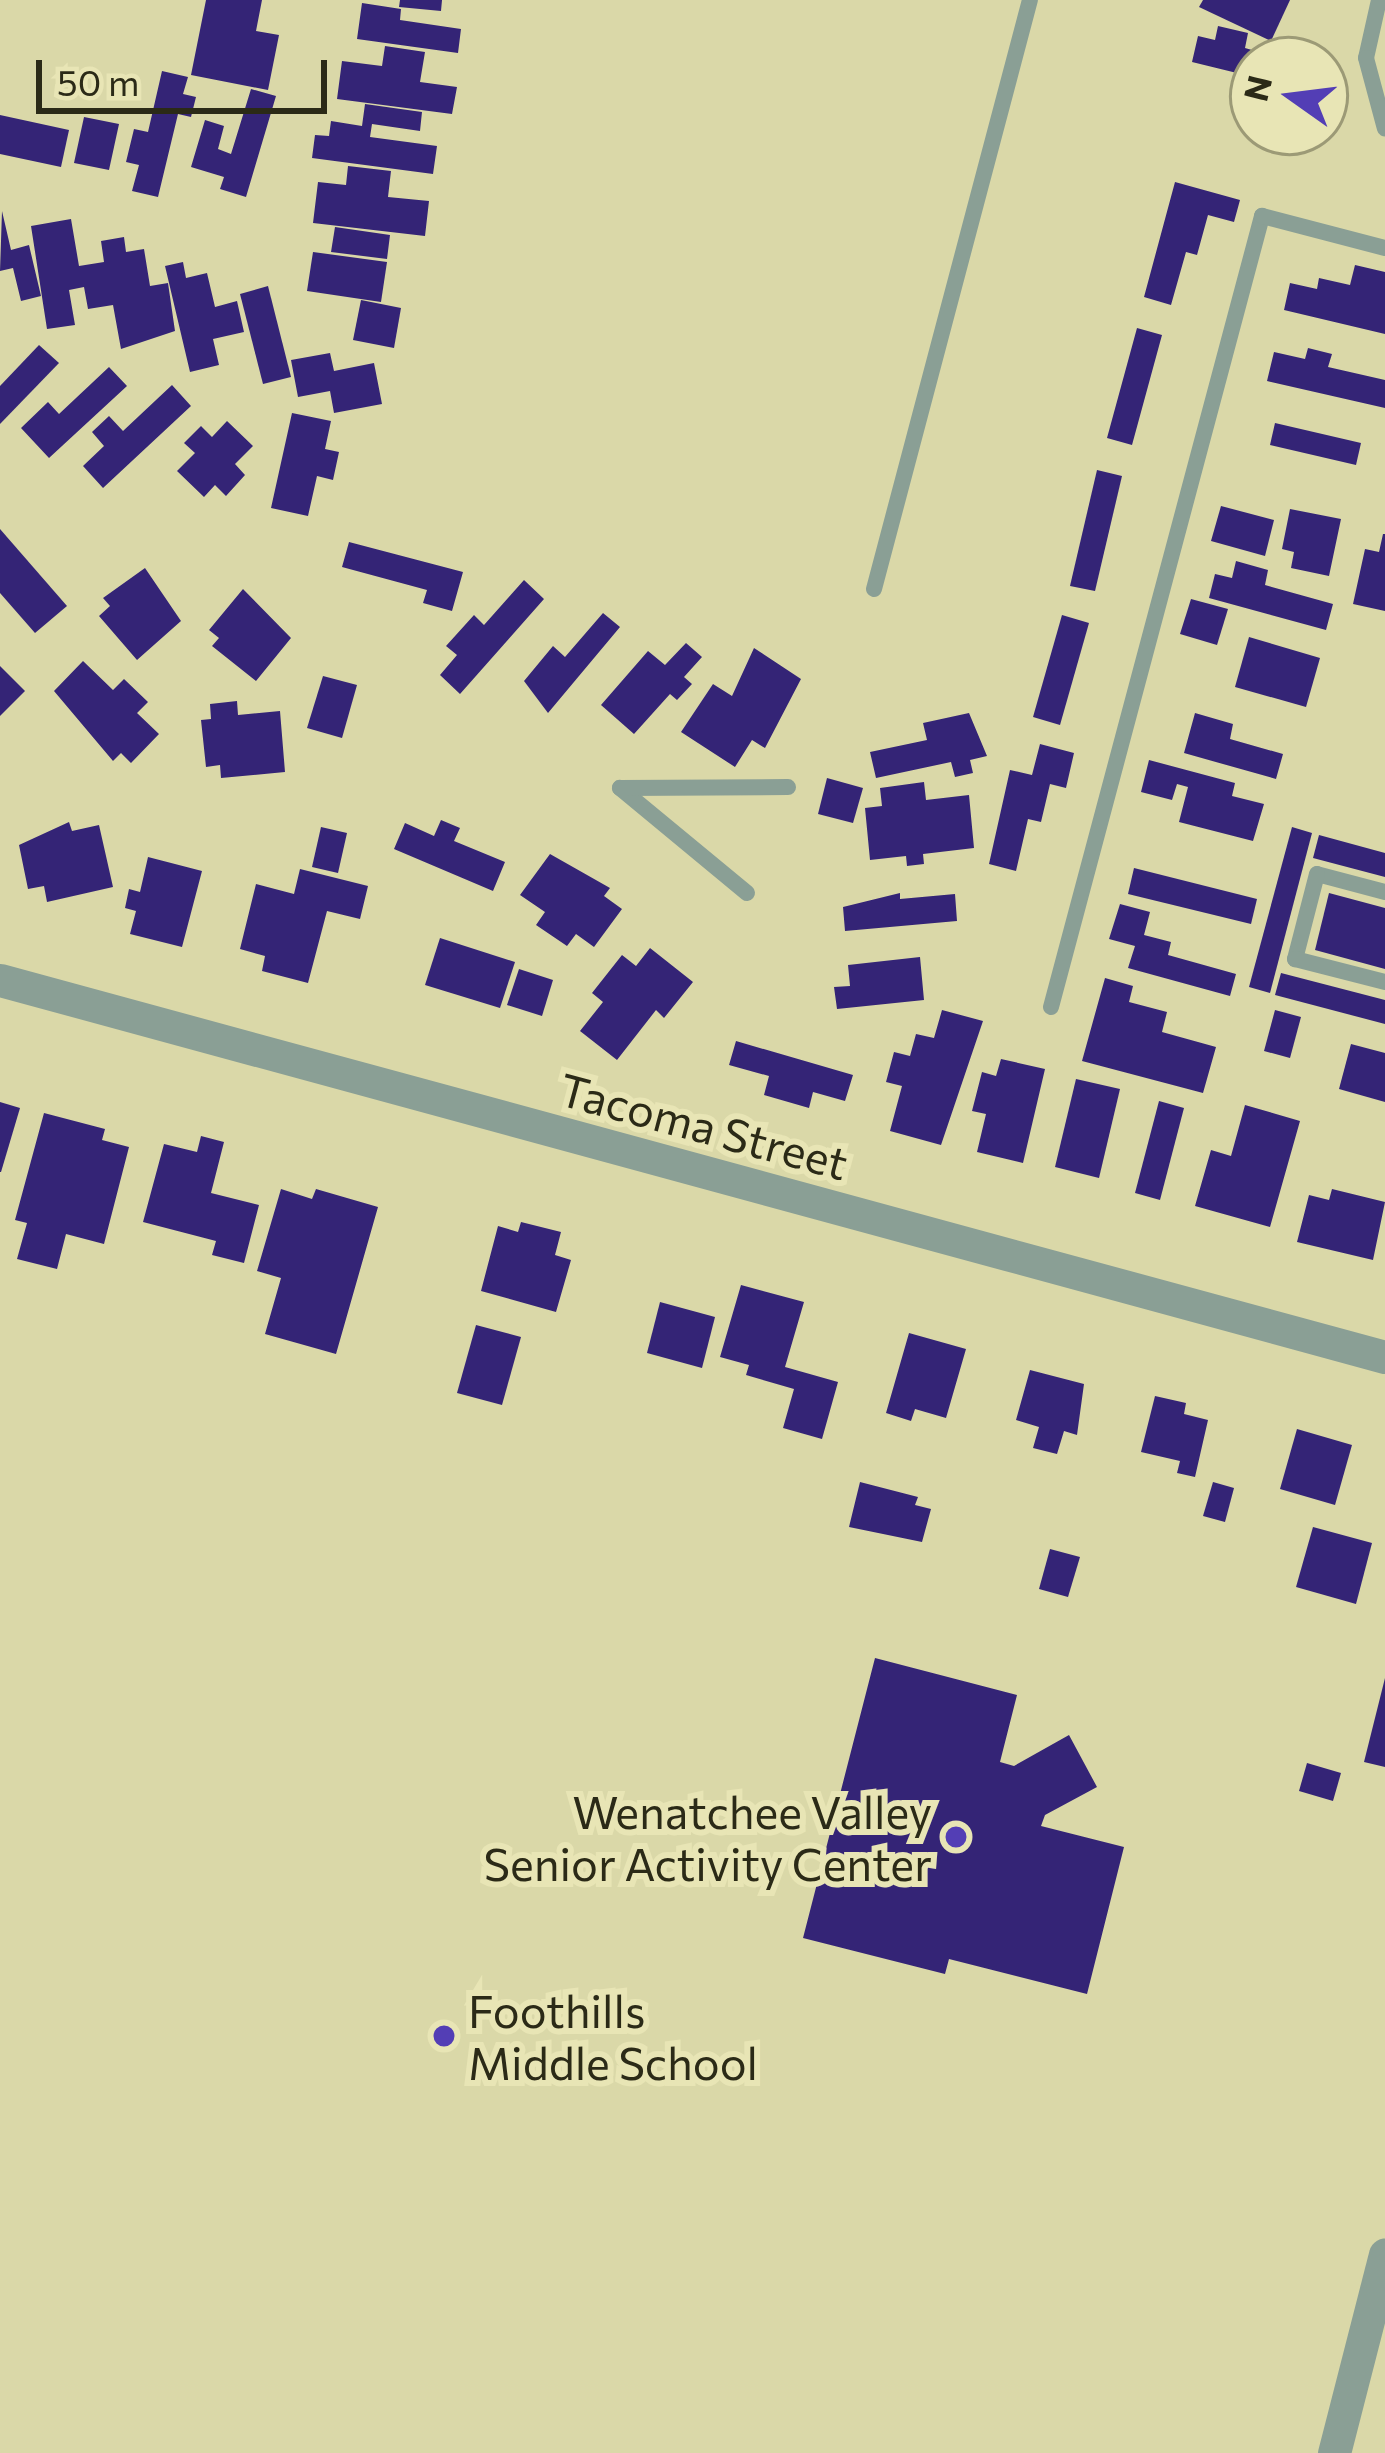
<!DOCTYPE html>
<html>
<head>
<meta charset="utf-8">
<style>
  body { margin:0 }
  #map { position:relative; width:1385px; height:2453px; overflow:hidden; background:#dad8a8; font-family:Commissioner,sans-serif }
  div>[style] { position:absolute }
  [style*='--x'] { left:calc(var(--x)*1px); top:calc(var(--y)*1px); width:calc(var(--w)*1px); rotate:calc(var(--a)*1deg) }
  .building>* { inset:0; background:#342476 }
  .service>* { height:16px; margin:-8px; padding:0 8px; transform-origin:8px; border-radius:8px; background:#8a9f95 }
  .minor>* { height:33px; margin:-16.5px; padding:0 16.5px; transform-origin:16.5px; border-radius:16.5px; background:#8a9f95 }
  .tertiary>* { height:33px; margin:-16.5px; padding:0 16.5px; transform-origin:16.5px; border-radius:16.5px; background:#8a9f95 }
  .dots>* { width:33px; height:33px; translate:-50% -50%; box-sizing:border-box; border:6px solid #e8e5b5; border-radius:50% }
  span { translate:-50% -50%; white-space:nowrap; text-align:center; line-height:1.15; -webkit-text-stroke:12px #e8e5b5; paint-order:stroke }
  .street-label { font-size:45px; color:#2b2a17 }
  .poi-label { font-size:45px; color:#2b2a17 }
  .right { translate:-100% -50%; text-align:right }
  .left { translate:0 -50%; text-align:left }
  .north { position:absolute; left:1229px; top:36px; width:120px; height:120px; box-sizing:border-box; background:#e8e5b5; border:3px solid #9c9a76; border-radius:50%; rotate:284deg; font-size:33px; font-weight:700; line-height:48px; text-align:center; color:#2b2a17 }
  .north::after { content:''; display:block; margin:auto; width:42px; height:54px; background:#533eb5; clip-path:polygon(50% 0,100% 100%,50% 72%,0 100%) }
  .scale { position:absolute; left:36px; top:60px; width:291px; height:54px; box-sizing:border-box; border:6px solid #2b2a17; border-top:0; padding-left:15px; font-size:36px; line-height:42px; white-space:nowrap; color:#2b2a17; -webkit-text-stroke:9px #e8e5b5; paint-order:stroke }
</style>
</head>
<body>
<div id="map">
  <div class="building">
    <i style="clip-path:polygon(206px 0,262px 0,256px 31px,279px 35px,268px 90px,191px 75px)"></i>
    <i style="clip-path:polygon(400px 0,442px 0,441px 11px,399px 7px)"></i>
    <i style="clip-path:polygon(1203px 0,1290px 0,1271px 41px,1199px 7px)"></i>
    <i style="clip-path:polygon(362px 3px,401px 9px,400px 20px,461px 29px,458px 53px,357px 39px)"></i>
    <i style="clip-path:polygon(1218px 26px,1248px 33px,1245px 48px,1287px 60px,1253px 60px,1253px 90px,1238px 86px,1241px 74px,1192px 62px,1198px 36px,1215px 40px)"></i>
    <i style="clip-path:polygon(385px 46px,425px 52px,420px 82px,457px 87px,452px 114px,337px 99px,342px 61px,382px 66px)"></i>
    <i style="clip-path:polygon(162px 71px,188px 77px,183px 94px,196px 97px,191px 117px,178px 114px,158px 197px,132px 191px,139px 165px,126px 162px,134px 129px,148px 132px)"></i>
    <i style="clip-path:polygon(251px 89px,276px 96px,246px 197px,220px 189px,224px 177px,191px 167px,205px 120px,224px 126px,218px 149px,231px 154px)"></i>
    <i style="clip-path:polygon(365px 104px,422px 112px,420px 131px,372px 124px,370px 137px,437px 146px,433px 174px,312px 158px,315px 135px,329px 136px,331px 121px,362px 126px)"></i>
    <i style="clip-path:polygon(0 115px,69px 130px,61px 167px,0 154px)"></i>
    <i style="clip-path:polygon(84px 117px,119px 124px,109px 170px,74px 163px)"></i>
    <i style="clip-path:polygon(348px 166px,391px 171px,388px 197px,429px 201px,425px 236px,313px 223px,318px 182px,346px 185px)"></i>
    <i style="clip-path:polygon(1175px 182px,1240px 200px,1234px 222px,1208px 215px,1197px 255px,1186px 252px,1171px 305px,1144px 297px)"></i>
    <i style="clip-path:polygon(2px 211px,11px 250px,29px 245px,41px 296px,21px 301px,13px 268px,0 271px)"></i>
    <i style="clip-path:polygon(71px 219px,79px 266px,104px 262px,101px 241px,124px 237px,126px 252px,144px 249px,150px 286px,168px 283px,175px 331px,121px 349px,113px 305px,88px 309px,84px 287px,69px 290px,75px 325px,47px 329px,31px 226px)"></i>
    <i style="clip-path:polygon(335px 227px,390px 235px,387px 259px,331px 252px)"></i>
    <i style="clip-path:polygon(313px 252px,387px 262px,381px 302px,307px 291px)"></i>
    <i style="clip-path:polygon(183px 262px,186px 278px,207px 273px,215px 307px,237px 301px,244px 332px,213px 339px,219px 365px,190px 372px,165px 266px)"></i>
    <i style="clip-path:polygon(1355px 265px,1385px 272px,1385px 334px,1284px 310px,1290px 283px,1317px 289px,1319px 278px,1350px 285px)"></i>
    <i style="clip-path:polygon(268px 286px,291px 377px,263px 384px,240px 294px)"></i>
    <i style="clip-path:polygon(361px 300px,401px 308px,394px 348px,353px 340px)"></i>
    <i style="clip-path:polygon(1137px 328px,1162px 335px,1132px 445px,1107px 438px)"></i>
    <i style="clip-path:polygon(39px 345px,59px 363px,0 424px,0 386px)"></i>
    <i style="clip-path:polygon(1308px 348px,1332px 354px,1328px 367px,1385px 380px,1385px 408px,1267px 381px,1274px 352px,1305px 359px)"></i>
    <i style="clip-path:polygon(330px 353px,334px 371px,374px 363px,382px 404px,334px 413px,330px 391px,298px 397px,291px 360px)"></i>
    <i style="clip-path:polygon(109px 367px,127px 386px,49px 458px,21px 428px,48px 402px,59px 414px)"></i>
    <i style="clip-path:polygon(172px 385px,191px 406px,103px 488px,83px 466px,104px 446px,92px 432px,109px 416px,123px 431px)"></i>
    <i style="clip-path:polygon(292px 413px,331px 421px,325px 449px,339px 452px,333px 480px,317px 476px,308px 516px,271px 508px)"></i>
    <i style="clip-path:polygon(227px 421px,253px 446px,235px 464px,245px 475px,226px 496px,215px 485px,204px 497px,177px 471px,195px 453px,184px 443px,201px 426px,212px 437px)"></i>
    <i style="clip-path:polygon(1275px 423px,1361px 443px,1356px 465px,1270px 445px)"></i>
    <i style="clip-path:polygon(1097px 470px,1122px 476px,1095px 591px,1070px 586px)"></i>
    <i style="clip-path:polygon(1221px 506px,1274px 520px,1265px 556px,1211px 541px)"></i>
    <i style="clip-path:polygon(1290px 509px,1341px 519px,1329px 576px,1291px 568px,1294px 552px,1282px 549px)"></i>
    <i style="clip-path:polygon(0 529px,67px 606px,35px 633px,0 593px)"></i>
    <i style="clip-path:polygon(1383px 534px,1385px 534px,1385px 611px,1353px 604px,1365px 549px,1379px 552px)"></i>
    <i style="clip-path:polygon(349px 542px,463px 572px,452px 611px,423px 603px,427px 590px,342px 567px)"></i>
    <i style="clip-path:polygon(1236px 561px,1268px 570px,1265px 585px,1333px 604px,1326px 630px,1209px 598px,1215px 574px,1232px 578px)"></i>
    <i style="clip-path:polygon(145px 568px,181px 621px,137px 660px,99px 616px,110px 606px,103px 598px)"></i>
    <i style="clip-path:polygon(524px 580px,544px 599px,460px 694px,440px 675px,457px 655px,446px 646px,474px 615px,484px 625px)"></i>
    <i style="clip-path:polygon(243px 589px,291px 638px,256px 681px,212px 646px,219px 638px,209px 630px)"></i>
    <i style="clip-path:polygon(1191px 599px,1228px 609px,1217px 645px,1180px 634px)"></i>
    <i style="clip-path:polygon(603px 613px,620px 627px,548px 713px,524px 681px,553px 646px,565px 657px)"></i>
    <i style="clip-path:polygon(1062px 615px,1089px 623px,1060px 725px,1033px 717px)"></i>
    <i style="clip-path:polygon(1249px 637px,1320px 658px,1306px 707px,1235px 687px)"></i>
    <i style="clip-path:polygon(686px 643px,702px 657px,684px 677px,692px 684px,677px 700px,670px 694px,634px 734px,601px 705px,648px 651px,665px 665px)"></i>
    <i style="clip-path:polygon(754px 648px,801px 679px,765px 748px,752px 740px,735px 767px,681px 732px,713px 684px,732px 696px)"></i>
    <i style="clip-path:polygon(83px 661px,113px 690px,124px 679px,148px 702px,137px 713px,159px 734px,131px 763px,121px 753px,113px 761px,54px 691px)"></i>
    <i style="clip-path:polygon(0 666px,25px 691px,0 716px)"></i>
    <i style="clip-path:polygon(323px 676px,357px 685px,342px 738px,307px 728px)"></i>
    <i style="clip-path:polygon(237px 701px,238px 715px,280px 711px,285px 772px,221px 778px,220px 765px,206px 767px,201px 720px,211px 719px,210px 704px)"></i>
    <i style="clip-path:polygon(969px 713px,987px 756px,970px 760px,973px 773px,955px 777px,951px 762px,876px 778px,870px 752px,927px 740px,923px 723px)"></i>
    <i style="clip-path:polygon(1195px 713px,1233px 724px,1230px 739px,1283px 754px,1276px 779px,1184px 753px)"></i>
    <i style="clip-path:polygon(1040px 744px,1074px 753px,1066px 788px,1050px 784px,1041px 822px,1028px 819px,1016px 871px,989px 864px,1010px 770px,1032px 775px)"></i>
    <i style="clip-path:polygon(1149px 760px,1235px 783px,1232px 796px,1264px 804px,1253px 841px,1179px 822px,1188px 787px,1177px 784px,1172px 800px,1141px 792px)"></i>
    <i style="clip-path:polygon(827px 778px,863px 788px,853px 823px,818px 814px)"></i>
    <i style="clip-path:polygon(924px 782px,926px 800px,969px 795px,974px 848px,923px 854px,924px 864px,907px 866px,906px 856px,870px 860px,865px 808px,882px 806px,880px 788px)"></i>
    <i style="clip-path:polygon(441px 820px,460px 828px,454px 841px,505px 862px,493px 891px,394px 849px,405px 823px,434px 836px)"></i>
    <i style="clip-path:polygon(69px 822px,72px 831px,99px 825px,113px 887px,47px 902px,44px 886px,28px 889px,19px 845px)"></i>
    <i style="clip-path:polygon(321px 827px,347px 833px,338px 873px,312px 867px)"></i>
    <i style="clip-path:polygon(1292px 827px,1312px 833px,1270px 993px,1249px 987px)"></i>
    <i style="clip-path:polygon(1319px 835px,1385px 853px,1385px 877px,1313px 858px)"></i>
    <i style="clip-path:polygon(550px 854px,610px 888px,604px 896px,622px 909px,594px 947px,576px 934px,567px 946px,536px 925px,545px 912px,520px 895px)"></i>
    <i style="clip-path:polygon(148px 857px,202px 871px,182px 947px,130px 934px,136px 911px,125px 908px,129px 889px,140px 892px)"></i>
    <i style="clip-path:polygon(1134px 868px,1257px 899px,1251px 924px,1128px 894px)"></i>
    <i style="clip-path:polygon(300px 869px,368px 886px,360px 919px,327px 911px,308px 983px,262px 971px,265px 956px,240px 949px,256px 884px,294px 894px)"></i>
    <i style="clip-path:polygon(900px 893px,900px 899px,955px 894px,957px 921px,845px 931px,843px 907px)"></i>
    <i style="clip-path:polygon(1329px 893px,1385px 908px,1385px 969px,1315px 950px)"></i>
    <i style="clip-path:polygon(1120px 904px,1150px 912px,1144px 935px,1171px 942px,1168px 955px,1236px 974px,1230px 996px,1128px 968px,1135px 946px,1109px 939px)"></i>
    <i style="clip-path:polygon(440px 938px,515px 962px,500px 1008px,425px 985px)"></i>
    <i style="clip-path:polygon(650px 948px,693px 982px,664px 1018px,656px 1010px,617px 1060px,580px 1031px,603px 1002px,592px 993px,622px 955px,636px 966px)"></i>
    <i style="clip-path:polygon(920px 957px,924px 1000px,837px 1009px,834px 987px,850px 986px,848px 965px)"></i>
    <i style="clip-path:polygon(519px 969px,553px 980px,542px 1016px,507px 1005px)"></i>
    <i style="clip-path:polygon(1281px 973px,1385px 1000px,1385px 1024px,1275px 995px)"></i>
    <i style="clip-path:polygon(1105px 978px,1133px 986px,1129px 1002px,1167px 1012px,1162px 1032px,1216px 1047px,1203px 1093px,1082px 1061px)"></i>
    <i style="clip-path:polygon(942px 1010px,983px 1021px,941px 1145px,890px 1131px,902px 1086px,886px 1082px,894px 1052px,910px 1056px,916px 1034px,934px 1038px)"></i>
    <i style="clip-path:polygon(1275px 1010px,1301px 1017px,1290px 1058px,1264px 1051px)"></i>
    <i style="clip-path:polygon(736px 1041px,853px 1075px,845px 1101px,813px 1092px,809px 1108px,764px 1095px,769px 1076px,729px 1065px)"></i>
    <i style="clip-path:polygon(1351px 1044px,1385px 1053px,1385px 1102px,1339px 1089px)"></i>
    <i style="clip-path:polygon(1001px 1059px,1045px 1069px,1023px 1163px,977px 1152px,986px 1114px,972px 1111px,982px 1072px,996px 1076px)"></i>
    <i style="clip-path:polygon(1076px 1079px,1120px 1089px,1099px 1178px,1055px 1167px)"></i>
    <i style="clip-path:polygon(1159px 1101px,1184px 1108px,1160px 1200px,1135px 1193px)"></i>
    <i style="clip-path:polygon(0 1102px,20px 1108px,1px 1172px,0 1172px)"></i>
    <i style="clip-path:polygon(1245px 1105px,1300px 1121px,1270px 1227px,1195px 1206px,1211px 1150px,1231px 1156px)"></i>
    <i style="clip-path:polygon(44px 1113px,105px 1129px,102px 1140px,129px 1147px,104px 1244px,66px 1234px,57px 1269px,17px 1259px,27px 1223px,15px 1220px)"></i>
    <i style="clip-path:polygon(201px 1136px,224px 1142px,211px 1193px,259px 1205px,244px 1263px,212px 1255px,216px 1241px,143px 1222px,164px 1144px,197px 1152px)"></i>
    <i style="clip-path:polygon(281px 1189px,312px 1199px,316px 1189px,378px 1207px,336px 1354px,265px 1334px,281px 1278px,257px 1271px)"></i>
    <i style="clip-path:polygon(1332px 1189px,1385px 1202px,1373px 1260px,1297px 1242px,1309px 1195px,1329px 1200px)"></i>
    <i style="clip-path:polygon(521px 1222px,561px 1232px,555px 1255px,571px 1260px,556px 1312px,481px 1291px,498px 1226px,518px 1232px)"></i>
    <i style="clip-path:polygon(741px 1285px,804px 1302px,785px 1367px,838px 1382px,822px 1439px,783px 1428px,794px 1389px,746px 1375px,749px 1365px,720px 1357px)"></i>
    <i style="clip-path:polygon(660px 1302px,715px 1317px,702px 1368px,647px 1353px)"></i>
    <i style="clip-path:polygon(476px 1325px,521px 1337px,502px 1405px,457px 1393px)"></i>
    <i style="clip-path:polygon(909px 1333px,966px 1349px,946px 1418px,915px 1409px,911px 1421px,886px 1413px)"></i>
    <i style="clip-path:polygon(1030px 1370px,1084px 1384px,1077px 1435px,1064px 1431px,1057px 1454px,1033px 1448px,1039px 1427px,1016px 1420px)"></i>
    <i style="clip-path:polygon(1155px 1396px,1186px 1403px,1184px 1414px,1208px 1420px,1195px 1477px,1177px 1473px,1180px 1461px,1141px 1452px)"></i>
    <i style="clip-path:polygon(1297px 1429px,1352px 1445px,1335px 1505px,1280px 1489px)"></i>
    <i style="clip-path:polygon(860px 1482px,918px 1497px,915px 1505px,931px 1509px,922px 1542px,849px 1527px)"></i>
    <i style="clip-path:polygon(1213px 1482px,1234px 1488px,1225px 1522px,1203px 1516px)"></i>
    <i style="clip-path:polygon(1313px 1527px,1372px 1543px,1356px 1604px,1296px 1587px)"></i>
    <i style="clip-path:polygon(1050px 1549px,1080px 1557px,1068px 1597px,1039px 1589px)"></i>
    <i style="clip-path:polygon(875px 1658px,1017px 1695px,1000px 1762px,1014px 1766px,1069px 1735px,1097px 1787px,1045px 1815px,1041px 1826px,1124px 1847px,1087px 1994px,949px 1959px,945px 1974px,803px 1938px)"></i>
    <i style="clip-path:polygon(1385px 1678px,1385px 1767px,1364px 1762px)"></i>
    <i style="clip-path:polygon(1307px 1763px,1341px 1773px,1333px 1801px,1299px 1791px)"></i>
  </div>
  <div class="service">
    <i style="--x:1379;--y:0;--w:59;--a:102.6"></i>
    <i style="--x:1366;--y:58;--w:73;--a:75"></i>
    <i style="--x:874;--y:589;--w:609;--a:-75.17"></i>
    <i style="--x:1385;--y:892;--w:70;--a:-165.2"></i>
    <i style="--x:1317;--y:874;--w:88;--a:104.5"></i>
    <i style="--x:1295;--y:959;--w:93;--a:14.3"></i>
    <i style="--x:747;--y:893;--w:165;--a:-140.4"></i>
    <i style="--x:620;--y:788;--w:168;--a:-0.3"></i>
    <i style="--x:1051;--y:1007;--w:819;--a:-75.06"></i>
    <i style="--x:1262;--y:216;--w:127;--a:14.6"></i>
  </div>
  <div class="minor">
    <i style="--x:0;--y:980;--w:1435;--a:15.23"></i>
  </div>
  <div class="tertiary">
    <i style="--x:1334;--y:2453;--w:205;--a:-75.6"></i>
  </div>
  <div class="dots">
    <i style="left:956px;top:1837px;background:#533eb5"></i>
    <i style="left:444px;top:2036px;background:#533eb5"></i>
  </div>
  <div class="street-label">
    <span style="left:704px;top:1125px;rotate:15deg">Tacoma Street</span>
  </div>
  <div class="poi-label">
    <span class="right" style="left:932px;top:1837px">Wenatchee Valley<br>Senior Activity Center</span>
    <span class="left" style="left:468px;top:2036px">Foothills<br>Middle School</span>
  </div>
  <div class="north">N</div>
  <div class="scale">50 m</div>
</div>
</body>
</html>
